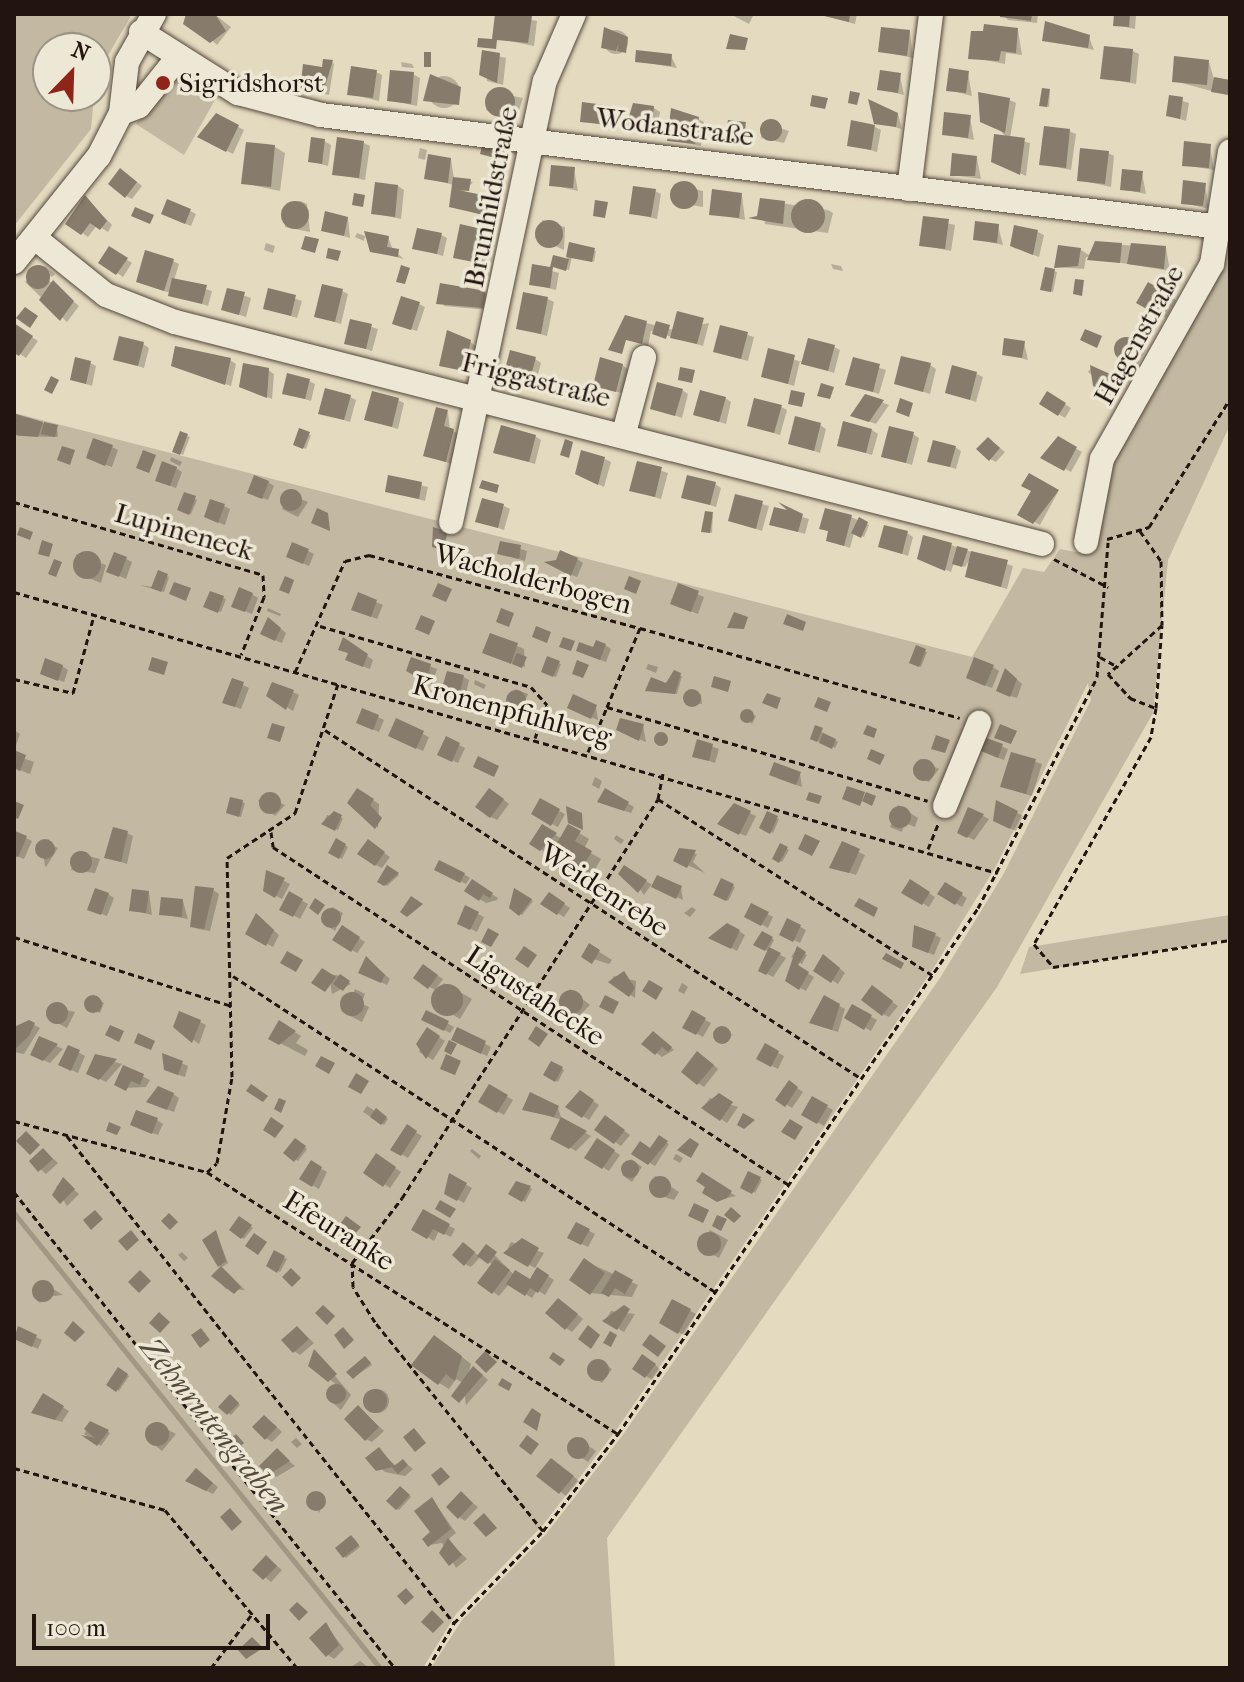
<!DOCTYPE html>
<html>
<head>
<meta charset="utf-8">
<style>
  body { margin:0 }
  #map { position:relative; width:1244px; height:1682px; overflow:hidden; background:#e4dabf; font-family:"IM FELL French Canon",serif }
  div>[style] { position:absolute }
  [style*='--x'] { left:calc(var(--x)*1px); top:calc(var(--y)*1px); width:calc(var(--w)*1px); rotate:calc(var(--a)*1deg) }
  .green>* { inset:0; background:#c3b8a1 }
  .shadow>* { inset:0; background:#0003 }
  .round { border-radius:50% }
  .stream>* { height:5px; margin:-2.5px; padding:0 2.5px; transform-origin:2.5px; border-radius:2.5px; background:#a29783 }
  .building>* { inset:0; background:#877b6b }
  .path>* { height:3px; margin-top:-1.5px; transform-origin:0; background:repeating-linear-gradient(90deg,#22140f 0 6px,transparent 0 10px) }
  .roads { filter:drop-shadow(0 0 2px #52463b) drop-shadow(0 0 2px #52463b) }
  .minor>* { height:24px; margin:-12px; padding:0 12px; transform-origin:12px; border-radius:12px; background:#ede7d5 }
  .dots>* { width:22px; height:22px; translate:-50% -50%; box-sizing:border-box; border:4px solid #ede7d5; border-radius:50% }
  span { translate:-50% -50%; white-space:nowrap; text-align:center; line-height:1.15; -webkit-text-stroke:7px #ede7d5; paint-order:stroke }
  .poi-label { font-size:28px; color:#22140f }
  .left { translate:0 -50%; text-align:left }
  .street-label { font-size:28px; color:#22140f }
  .water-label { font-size:30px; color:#55483d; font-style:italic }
  .frame { position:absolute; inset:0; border:16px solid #22140f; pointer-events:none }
  .north { position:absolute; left:32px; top:32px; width:80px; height:80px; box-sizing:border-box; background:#ede7d5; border:2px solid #9c9386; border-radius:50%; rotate:23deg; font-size:22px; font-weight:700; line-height:32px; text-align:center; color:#22140f }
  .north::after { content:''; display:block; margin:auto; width:28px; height:36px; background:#8f2418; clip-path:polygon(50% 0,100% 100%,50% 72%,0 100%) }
  .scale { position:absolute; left:32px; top:1614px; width:238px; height:36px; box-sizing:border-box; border:4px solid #22140f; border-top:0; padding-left:10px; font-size:24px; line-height:28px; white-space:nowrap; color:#22140f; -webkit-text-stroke:6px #ede7d5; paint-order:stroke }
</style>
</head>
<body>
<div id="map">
  <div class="green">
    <i style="clip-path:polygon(14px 14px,132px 14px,96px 76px,96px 48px,48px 48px,48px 96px,94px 96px,91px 129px,14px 226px)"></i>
    <i style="clip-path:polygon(180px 66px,220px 91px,184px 155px,136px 124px)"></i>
    <i style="clip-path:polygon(1230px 208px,1230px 425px,1168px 560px,1153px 713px,997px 987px,607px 1538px,615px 1668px,431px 1668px,462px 1620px,546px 1534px,622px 1436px,940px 978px,1003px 875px,1091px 700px,1088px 683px,995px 868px,933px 969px,617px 1429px,543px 1525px,456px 1614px,423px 1668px,14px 1668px,14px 413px,972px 657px,1023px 568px,1044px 572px,1060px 549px,1086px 554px,1106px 459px)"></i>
    <i style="clip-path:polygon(1230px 915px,1230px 939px,1020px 974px,1029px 947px)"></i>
  </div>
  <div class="shadow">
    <i style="clip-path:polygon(186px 14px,214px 14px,231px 27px,217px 45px)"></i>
    <i style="clip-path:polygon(497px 14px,537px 21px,534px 46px,494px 38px)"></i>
    <i style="clip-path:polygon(730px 14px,754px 14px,749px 24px)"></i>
    <i style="clip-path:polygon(818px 14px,857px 14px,855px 24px)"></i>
    <i style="clip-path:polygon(1002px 14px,1038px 14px,1037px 23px,1008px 20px)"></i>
    <i style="clip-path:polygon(1116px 14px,1136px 14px,1135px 29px,1116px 25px)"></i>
    <i class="round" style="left:604px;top:30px;width:24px;height:24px"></i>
    <i style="clip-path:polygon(1018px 30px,1022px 55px,1006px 53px,1005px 64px,970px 57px)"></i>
    <i style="clip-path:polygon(910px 32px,913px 58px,880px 51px)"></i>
    <i style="clip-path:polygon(1089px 37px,1094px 50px,1044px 40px)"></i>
    <i style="clip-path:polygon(1133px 51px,1139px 54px,1136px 84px,1103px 78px)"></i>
    <i style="clip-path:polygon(484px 53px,506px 58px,503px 85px,487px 81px)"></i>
    <i style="clip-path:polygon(671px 56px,677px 68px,637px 61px)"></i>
    <i style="clip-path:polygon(401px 62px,412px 64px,414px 68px,402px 67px)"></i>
    <i style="clip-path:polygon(1209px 62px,1214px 79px,1230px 82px,1230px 96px,1174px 81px)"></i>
    <i style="clip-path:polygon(334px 64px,329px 95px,302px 89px,332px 62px)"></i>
    <i style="clip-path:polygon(376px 72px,382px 75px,379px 101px,349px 94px)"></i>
    <i style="clip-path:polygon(968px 73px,972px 96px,949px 90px)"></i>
    <i style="clip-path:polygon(413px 74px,420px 78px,417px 106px,389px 100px)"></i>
    <i style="clip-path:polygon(900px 75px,904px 95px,880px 89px)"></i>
    <i class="round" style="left:428px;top:76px;width:32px;height:32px"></i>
    <i style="clip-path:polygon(489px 91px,523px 98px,516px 119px,486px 110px)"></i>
    <i style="clip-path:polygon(1050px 91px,1049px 107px,1044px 106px)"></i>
    <i style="clip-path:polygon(1170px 97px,1189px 103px,1186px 121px,1168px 115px)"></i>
    <i style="clip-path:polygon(1010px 100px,1016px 103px,1010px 138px,1030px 143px,1026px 176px,999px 164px,1007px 138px,995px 125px)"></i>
    <i style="clip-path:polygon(612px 108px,617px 118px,607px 117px,606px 126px,582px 120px)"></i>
    <i style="clip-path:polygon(654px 108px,660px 112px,656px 136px,628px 129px)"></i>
    <i style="clip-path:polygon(898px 114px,902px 129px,875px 122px)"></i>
    <i style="clip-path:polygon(216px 116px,244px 130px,233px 154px,200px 137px)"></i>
    <i style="clip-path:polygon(970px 117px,974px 140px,944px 134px)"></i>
    <i style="clip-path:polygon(698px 119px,704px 122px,701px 146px,669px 140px)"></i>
    <i style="clip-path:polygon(762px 122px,789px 131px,784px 143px,761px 138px)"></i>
    <i style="clip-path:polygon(745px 124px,749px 142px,727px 136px)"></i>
    <i style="clip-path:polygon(875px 127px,881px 130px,877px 152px,849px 144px)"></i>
    <i style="clip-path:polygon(1069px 131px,1076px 134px,1071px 170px,1042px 164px)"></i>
    <i style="clip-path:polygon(324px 141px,331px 145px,328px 166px,310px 161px)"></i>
    <i style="clip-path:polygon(364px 143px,370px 146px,365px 180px,335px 174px)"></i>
    <i style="clip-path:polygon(1210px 146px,1214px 170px,1184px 165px)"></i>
    <i style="clip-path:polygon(275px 147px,285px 153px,280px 191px,243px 183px)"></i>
    <i style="clip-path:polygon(420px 148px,427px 150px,425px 160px,418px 158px)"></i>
    <i style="clip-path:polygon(1108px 153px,1114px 156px,1111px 187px,1079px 180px)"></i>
    <i style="clip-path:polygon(977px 158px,981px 179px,952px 175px)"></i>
    <i style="clip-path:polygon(451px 159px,454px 179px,473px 182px,463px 193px,498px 203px,494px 218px,452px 206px,454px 185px,426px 178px)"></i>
    <i style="clip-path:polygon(574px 169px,578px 191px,551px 185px)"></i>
    <i style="clip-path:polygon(1142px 173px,1146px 194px,1122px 189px)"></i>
    <i style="clip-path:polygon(127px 174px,142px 186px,132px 199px,126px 196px)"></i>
    <i style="clip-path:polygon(674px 184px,703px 191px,703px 207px,672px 202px)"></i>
    <i style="clip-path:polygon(1205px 185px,1209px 209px,1183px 203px)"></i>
    <i style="clip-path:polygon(398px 186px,404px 190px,401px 219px,373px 213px)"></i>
    <i style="clip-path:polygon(655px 191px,661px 194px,657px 219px,631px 213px)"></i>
    <i style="clip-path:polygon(742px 195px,745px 220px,711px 213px)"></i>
    <i style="clip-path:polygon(86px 198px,112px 225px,108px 232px,97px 225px,88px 237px,68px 223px)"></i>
    <i style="clip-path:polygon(761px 200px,828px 210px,833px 213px,828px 233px,765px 224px)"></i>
    <i style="clip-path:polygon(301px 201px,307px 204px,310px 232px,285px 227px,287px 204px)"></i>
    <i style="clip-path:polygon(190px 211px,196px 214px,191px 226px,169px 217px)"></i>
    <i style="clip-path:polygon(348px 218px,350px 238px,323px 230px)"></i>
    <i style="clip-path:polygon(925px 218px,955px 225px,951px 251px,921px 245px)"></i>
    <i style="clip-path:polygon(542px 220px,565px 227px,564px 250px,542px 240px)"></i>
    <i style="clip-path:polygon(998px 226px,1003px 245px,975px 239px)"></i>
    <i style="clip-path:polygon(486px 232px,492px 235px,485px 265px,455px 257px)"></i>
    <i style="clip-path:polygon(1038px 232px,1044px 235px,1039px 257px,1018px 249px)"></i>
    <i style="clip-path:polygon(357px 233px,365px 236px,364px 241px,355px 237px)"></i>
    <i style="clip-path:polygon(441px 235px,447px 238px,443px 256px,415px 248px)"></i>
    <i style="clip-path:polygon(388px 237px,393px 250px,404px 259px,372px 251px)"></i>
    <i style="clip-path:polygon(266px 243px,275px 246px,273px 253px,264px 250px)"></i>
    <i style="clip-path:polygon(1096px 243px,1166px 248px,1170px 271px,1086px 257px,1084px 269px,1056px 267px,1081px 250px,1089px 255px)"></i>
    <i style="clip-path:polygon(570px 245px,596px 251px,594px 262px,572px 257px,569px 270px,555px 267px,567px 260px)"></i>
    <i style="clip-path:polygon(110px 249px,132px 263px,123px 277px,101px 262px)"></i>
    <i style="clip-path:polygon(173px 261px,179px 264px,174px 280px,212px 291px,208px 306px,138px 282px)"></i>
    <i style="clip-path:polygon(831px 264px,841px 266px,843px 271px,833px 269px)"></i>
    <i style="clip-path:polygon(45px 266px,55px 274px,52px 277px,40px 268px)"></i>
    <i style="clip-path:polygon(534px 266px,559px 273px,556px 290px,531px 284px)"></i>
    <i style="clip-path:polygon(35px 269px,79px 306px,67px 322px,25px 282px)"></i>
    <i style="clip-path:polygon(1047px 269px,1057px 272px,1053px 292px,1045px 291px)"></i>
    <i style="clip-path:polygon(1149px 284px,1176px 300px,1166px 318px,1139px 302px)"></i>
    <i style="clip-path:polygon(442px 285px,486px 293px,489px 310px,444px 306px)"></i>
    <i style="clip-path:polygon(228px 290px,251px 298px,246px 317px,223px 309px)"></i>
    <i style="clip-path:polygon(270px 290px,302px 301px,297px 318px,265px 308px)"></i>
    <i style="clip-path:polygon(342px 291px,348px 294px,341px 324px,316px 316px)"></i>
    <i style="clip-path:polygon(548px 299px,554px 302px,547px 336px,518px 328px)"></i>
    <i style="clip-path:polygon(419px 304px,425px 307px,417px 331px,401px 326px)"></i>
    <i style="clip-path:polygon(626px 318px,674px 330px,709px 323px,703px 346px,651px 331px,648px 346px,621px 337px)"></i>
    <i style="clip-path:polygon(352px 321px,378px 329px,372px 351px,347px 343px)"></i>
    <i style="clip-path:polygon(14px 325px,38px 341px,26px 358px,14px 350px)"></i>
    <i style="clip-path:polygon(722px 327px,754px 337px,748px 361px,722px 354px)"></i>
    <i style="clip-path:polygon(1124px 338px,1146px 350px,1137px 366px,1117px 349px)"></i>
    <i style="clip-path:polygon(470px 342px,476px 346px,470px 373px,442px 365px)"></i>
    <i style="clip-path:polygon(1024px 342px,1028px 360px,1004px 354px)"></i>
    <i style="clip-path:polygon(143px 344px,149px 348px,144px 368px,115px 359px)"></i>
    <i style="clip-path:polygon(834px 347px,840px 350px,834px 373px,800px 361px,794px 386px,763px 376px,770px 351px,804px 363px)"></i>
    <i style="clip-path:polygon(535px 359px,541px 363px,535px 386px,505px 376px)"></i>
    <i style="clip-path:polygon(230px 360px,236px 364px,231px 386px,179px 368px)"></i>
    <i style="clip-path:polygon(854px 360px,886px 370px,879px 394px,848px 384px)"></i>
    <i style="clip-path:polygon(90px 363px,96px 366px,92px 386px,72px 379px)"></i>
    <i style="clip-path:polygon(622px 365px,628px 369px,622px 393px,601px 388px)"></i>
    <i style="clip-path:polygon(930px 365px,936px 369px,930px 394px,896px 383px)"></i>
    <i style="clip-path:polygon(1091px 368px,1124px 383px,1117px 397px,1088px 372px)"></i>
    <i style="clip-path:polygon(268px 370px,274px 374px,272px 399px,247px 389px)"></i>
    <i style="clip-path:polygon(977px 374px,983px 377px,976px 402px,947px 392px)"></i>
    <i style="clip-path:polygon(309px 381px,315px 384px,311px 401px,284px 393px)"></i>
    <i style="clip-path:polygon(682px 390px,688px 394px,682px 418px,653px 408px)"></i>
    <i style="clip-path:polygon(1048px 394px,1071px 408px,1065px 418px,1042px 404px)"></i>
    <i style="clip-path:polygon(866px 396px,889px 405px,876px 424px,859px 418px)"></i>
    <i style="clip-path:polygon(350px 397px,356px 400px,350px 422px,321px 413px)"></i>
    <i style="clip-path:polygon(725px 398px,731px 402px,726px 424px,695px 414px)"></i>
    <i style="clip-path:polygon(398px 400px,404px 403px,398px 429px,366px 419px)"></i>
    <i style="clip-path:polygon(781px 407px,787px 410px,780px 435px,749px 425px)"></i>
    <i style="clip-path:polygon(448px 412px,450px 430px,460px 434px,452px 464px,425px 456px)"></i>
    <i style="clip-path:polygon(17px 416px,57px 427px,58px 437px,18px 436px)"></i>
    <i style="clip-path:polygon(820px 425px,826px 429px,820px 453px,790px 443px)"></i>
    <i style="clip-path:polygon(872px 430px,878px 434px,872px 455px,839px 445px)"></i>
    <i style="clip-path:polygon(300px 431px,311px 435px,306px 449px,296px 444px)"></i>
    <i style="clip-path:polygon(182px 434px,190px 437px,183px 455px,175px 451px)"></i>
    <i style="clip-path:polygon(913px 434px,919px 438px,912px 465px,884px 456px)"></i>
    <i style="clip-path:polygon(535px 436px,541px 440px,535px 464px,496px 452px)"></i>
    <i style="clip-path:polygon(1059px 439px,1082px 452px,1071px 472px,1043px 457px)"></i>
    <i style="clip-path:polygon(994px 443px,1005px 452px,996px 462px,990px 459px)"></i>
    <i style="clip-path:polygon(112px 447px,118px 450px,112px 467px,94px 461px)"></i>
    <i style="clip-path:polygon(955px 447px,961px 451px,956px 469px,930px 461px)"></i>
    <i style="clip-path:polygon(171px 457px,182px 462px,180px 466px,170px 461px)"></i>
    <i style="clip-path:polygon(605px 459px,611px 462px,604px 487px,583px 477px)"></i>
    <i style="clip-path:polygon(638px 463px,668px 473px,661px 499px,631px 490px)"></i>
    <i style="clip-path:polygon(176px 468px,182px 472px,176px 488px,163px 483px)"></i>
    <i style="clip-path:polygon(1029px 476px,1058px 492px,1040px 525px,1020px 514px,1033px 490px)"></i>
    <i style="clip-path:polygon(390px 477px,428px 487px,425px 501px,387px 491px)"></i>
    <i style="clip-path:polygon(268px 482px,274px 486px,268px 500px,256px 496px)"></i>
    <i style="clip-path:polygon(715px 484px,721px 488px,716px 507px,684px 497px)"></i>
    <i style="clip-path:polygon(185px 494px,197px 500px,191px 514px,179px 509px)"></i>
    <i style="clip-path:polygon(288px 494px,308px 502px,298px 517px,282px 509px)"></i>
    <i style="clip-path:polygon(736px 496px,769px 506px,762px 531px,730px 520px)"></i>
    <i style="clip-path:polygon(224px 506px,230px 509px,225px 525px,212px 520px)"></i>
    <i style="clip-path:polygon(504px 506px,510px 509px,504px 530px,478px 521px)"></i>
    <i style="clip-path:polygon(776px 509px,809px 519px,805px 534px,772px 524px)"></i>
    <i style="clip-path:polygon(713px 514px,712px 533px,706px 532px)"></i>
    <i style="clip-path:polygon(851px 517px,869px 525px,864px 537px,854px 533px,850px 548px,828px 540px,830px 532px,821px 528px)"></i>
    <i style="clip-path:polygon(447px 533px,445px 550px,437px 548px)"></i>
    <i style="clip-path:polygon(907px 533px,913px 537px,908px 556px,880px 546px)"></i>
    <i style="clip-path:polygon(501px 543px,527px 551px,525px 561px,499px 553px)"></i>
    <i style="clip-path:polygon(951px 545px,1013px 566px,1007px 589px,973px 579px,972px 556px,965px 567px,954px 563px,951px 572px,926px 561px)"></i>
    <i style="clip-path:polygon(308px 551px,314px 554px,309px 566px,294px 559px)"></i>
    <i style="clip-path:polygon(76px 554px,106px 565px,101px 583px,76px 573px)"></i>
    <i style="clip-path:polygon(126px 559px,132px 562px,126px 579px,115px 574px)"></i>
    <i style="clip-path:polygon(577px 559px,583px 563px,577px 577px,556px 568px)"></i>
    <i style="clip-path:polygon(159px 573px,169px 577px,164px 592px,139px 585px,153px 587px)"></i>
    <i style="clip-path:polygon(679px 586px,704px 597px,698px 614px,678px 606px)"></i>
    <i style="clip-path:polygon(211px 593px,226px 599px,221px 612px,206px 606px)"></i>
    <i style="clip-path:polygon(252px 594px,258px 598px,252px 614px,240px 609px)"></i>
    <i style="clip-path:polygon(359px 595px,383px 605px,377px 619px,360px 612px)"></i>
    <i style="clip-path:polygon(268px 608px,281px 614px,280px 616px,267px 611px)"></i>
    <i style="clip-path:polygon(274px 623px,286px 633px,282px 643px,268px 637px)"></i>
    <i style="clip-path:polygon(491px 635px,524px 649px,525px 667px,491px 656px)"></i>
    <i style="clip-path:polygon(344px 640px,373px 660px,370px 669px,354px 663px)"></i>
    <i style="clip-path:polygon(605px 645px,611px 649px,606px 662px,584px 654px)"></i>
    <i style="clip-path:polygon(917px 648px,927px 652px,921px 667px,912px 663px)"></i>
    <i style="clip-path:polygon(549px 659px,561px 664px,556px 677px,544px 672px)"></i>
    <i style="clip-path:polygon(413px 660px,437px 669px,432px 684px,414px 676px)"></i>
    <i style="clip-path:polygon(648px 664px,658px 667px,656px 673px,646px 669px)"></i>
    <i style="clip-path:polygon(62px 666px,68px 670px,64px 682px,48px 676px)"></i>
    <i style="clip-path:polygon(993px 667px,999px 671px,992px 688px,974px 681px)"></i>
    <i style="clip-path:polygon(674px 673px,682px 676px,677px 694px,648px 690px,667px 685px)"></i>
    <i style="clip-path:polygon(1011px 674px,1022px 684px,1017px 698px,1004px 694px)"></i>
    <i style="clip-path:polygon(463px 677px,469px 680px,465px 698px,444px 690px)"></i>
    <i style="clip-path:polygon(233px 680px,249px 688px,241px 709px,230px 705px)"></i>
    <i style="clip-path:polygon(475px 680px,486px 685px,484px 689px,474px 684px)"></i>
    <i style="clip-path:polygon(515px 689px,528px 694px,519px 714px,508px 709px)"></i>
    <i style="clip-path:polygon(689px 689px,701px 695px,702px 704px,684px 703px)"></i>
    <i style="clip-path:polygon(293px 692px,299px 695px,293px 711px,269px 695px)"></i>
    <i style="clip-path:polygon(596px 707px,598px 720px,576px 711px)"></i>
    <i style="clip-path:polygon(363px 710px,384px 720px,379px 732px,364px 726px)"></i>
    <i style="clip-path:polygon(747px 712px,756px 716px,752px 724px,751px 723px)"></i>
    <i style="clip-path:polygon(397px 721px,429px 737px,423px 751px,396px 739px)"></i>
    <i style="clip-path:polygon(643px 725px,646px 742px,625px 733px)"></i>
    <i style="clip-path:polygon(816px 728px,838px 742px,835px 748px,812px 739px)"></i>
    <i style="clip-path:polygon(14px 730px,20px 734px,14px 751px)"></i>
    <i style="clip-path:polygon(660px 732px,667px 738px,656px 741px)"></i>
    <i style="clip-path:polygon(982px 738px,1008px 749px,1004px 760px,985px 752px)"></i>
    <i style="clip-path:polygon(447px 739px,465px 748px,458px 763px,446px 757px)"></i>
    <i style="clip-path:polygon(698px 742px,719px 749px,715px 763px,695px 756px)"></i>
    <i style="clip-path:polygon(1012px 754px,1042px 764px,1032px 796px,1009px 789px)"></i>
    <i style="clip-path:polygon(14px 755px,34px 762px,30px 774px,14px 768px)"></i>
    <i style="clip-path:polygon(920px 759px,939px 769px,929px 782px,915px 776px)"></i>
    <i style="clip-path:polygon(800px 774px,802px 787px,777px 778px)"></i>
    <i style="clip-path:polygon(595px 777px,602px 781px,599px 789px,592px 785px)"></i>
    <i style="clip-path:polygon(357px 790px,379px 804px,378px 828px,367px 815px)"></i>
    <i style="clip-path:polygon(606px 791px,634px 807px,631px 813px,605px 804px)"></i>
    <i style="clip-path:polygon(496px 794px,509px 804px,497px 820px,491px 817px)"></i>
    <i style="clip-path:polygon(264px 795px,285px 805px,275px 816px,258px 801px)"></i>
    <i style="clip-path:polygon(232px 799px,245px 803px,241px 817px,230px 813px)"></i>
    <i style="clip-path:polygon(541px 801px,565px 814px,558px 827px,533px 814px)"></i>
    <i style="clip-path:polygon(998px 803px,1023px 816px,1016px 831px,1001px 824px)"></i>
    <i style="clip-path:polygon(898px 805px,918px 818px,915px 827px,893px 818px)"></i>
    <i style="clip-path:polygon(734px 806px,756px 816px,746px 836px,725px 827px)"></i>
    <i style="clip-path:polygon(969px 809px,989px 819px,974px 840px,959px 832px)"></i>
    <i style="clip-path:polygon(768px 814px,779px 819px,773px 833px,761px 827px)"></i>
    <i style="clip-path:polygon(327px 815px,343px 818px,338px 830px,323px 823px)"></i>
    <i style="clip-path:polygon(892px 822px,903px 827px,902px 832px,890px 827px)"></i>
    <i style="clip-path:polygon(543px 827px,562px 839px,569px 827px,589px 839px,584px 849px,601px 859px,587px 883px,549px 862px,560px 840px,547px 853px,532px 844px)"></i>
    <i style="clip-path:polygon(16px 833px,32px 841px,24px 859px,14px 855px)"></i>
    <i style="clip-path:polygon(127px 833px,133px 836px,127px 864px,106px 857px)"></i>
    <i style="clip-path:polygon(616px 835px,624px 840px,621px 844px,614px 839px)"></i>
    <i style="clip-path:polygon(41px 841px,58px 848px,46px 867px,45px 866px)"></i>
    <i style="clip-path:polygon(337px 841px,348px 847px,342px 859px,331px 853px)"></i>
    <i style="clip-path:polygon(842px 844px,865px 855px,856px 875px,832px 867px)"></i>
    <i style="clip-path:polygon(374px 846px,390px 857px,382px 868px,376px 865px)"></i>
    <i style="clip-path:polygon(781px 846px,789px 850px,782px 862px,775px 858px)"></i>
    <i style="clip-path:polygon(681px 850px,697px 854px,693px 862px,705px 873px,676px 860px)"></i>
    <i style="clip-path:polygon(77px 853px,100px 859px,95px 873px,71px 870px)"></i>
    <i style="clip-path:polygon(388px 868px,399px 875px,387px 886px,380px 882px)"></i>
    <i style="clip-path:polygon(625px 868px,654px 886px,681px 888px,683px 900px,660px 890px,651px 885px,644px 895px)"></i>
    <i style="clip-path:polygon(437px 870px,464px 874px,470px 878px,466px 884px)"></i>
    <i style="clip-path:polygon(267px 872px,290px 884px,282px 899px,265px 890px)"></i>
    <i style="clip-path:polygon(722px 881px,735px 887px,728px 901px,716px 894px)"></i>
    <i style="clip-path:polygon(472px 882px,498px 898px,497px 900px,486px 903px,466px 891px)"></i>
    <i style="clip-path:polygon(910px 882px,935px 897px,929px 907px,904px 892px)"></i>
    <i style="clip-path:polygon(945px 885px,967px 898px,962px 907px,940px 893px)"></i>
    <i style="clip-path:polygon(213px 890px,219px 894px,210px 931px,198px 929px,192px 926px)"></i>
    <i style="clip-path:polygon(514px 891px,533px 901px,522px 915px,512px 908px)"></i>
    <i style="clip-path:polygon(149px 893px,152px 915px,131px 910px)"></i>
    <i style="clip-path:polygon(108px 894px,114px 898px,107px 916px,96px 912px)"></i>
    <i style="clip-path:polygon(290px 894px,308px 904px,300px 919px,282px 909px)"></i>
    <i style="clip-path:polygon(549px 894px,570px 908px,564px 917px,543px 904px)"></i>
    <i style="clip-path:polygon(183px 901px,188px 919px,161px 914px)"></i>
    <i style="clip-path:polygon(752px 906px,773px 917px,768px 928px,747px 916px)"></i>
    <i style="clip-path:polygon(332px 907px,343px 913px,335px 931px,322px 922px)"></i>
    <i style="clip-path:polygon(692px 907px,696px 910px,690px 917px,684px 913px)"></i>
    <i style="clip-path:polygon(466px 908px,484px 917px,477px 932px,459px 923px)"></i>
    <i style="clip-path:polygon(257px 915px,279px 935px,273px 947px,247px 933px)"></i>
    <i style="clip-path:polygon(788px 920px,806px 930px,800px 943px,782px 934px)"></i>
    <i style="clip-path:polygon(343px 928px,365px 942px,357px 953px,335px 940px)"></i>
    <i style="clip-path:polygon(739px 931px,745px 935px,737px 951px,712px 938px)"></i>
    <i style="clip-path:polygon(763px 933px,774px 940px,769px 949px,786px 958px,773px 977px,760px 970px,769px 952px,756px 944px)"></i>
    <i style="clip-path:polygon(935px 935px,941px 938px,934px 955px,921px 950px)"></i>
    <i style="clip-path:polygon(590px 946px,612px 960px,609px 964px,584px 956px)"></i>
    <i style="clip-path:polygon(797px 948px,807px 955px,802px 964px,791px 957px)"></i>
    <i style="clip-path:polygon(367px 959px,390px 979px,387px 985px,361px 972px)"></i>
    <i style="clip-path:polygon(830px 960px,845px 973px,838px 984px,816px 970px)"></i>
    <i style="clip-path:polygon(792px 964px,814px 977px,806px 991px,787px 981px)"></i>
    <i style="clip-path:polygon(429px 970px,443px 979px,435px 990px,416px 978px)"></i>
    <i style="clip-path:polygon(329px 974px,341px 976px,351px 984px,332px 994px)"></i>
    <i style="clip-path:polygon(614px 976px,636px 981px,635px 998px,610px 982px)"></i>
    <i style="clip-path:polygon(444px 983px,472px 999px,460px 1019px,433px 1003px)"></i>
    <i style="clip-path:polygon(682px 983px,688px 987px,684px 994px,678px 991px)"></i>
    <i style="clip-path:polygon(355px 989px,365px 994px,363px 999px,353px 994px)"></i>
    <i style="clip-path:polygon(570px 989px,590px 1005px,577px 1018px,559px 1008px)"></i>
    <i style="clip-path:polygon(878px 992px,898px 1006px,889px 1017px,883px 1014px)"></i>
    <i style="clip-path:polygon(90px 996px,104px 1003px,100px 1013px,86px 1007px)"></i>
    <i style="clip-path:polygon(348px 997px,369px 1007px,362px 1022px,341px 1011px)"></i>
    <i style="clip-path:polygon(825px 998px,845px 1009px,838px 1032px,817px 1025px)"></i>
    <i style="clip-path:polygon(852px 1006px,877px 1020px,871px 1031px,846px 1017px)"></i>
    <i style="clip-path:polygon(53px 1007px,75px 1012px,67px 1028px,48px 1018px)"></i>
    <i style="clip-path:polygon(427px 1012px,454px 1027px,450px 1033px,424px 1019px)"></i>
    <i style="clip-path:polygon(692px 1013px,711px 1023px,703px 1037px,685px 1027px)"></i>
    <i style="clip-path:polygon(200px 1022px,206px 1025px,199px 1044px,175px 1026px)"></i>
    <i style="clip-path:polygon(280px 1023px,301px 1036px,296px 1043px,308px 1050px,305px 1056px,276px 1041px)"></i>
    <i style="clip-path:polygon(34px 1025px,40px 1028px,24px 1054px,14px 1052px,14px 1026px)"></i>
    <i style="clip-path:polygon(717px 1028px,733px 1035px,717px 1041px)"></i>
    <i style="clip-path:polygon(428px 1030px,445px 1041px,433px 1060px,419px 1052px)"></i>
    <i style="clip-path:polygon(458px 1030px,491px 1047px,487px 1056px,459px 1042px)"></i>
    <i style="clip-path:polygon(659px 1037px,674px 1050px,662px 1057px,644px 1044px)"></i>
    <i style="clip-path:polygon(40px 1038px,63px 1049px,50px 1063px,39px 1058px)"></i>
    <i style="clip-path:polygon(765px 1046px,784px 1056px,778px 1069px,759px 1059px)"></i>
    <i style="clip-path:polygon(69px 1047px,85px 1056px,78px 1073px,67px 1068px)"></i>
    <i style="clip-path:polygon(164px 1056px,188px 1066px,185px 1077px,173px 1073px)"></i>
    <i style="clip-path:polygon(96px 1057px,122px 1064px,106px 1082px,89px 1073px)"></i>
    <i style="clip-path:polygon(704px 1057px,718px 1069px,704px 1087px,698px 1083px)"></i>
    <i style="clip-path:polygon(552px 1063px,564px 1070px,558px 1082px,545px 1074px)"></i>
    <i style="clip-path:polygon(124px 1067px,150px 1080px,146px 1087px,123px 1088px)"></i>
    <i style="clip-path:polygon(789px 1083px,803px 1092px,792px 1108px,778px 1099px)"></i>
    <i style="clip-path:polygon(489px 1086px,513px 1100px,504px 1115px,480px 1101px)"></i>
    <i style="clip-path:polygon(173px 1094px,179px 1098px,174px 1112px,155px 1105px)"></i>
    <i style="clip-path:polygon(586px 1096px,599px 1105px,589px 1120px,568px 1106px)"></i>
    <i style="clip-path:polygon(710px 1098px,738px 1107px,727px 1123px,703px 1107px)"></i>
    <i style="clip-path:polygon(813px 1099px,833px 1110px,824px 1126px,804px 1114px)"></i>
    <i style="clip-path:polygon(367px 1106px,388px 1119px,384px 1125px,363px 1112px)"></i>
    <i style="clip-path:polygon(558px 1108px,562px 1120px,525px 1109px)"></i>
    <i style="clip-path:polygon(157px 1120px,163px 1124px,158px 1135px,139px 1128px)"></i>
    <i style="clip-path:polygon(562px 1120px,591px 1136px,576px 1151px,552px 1138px)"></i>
    <i style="clip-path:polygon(611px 1121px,630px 1135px,621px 1146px,597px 1129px)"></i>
    <i style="clip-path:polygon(407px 1127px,422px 1136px,408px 1158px,393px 1149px)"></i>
    <i style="clip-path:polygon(659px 1138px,669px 1144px,655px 1166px,634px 1153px,651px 1150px)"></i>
    <i style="clip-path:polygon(295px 1140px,307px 1149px,298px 1161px,286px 1153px)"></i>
    <i style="clip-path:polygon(598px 1141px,620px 1155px,609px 1171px,587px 1157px)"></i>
    <i style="clip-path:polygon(472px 1149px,481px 1156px,479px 1159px,470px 1151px)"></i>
    <i style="clip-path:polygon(43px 1150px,58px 1163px,46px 1174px,31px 1161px)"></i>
    <i style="clip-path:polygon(676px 1154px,683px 1158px,680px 1163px,673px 1159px)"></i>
    <i style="clip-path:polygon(377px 1156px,401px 1172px,390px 1188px,366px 1172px)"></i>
    <i style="clip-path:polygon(631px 1159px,642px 1167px,632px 1182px,622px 1175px)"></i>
    <i style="clip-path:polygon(311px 1163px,327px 1172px,319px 1189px,302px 1179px)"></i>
    <i style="clip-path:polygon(749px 1173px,762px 1180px,755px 1193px,743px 1187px)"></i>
    <i style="clip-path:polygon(702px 1175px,736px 1196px,718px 1200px,699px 1181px)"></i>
    <i style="clip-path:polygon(450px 1176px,472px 1188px,464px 1203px,446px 1193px)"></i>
    <i style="clip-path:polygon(655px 1176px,679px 1192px,674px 1200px,651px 1193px)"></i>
    <i style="clip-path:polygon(63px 1180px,79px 1194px,67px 1206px,56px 1187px)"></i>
    <i style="clip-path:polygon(517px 1184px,532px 1189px,525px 1202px,511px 1194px)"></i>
    <i style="clip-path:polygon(424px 1212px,455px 1229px,451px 1237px,439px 1231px,434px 1241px,414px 1229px)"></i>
    <i style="clip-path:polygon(239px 1218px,253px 1228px,244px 1239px,231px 1230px)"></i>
    <i style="clip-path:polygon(577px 1224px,595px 1234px,588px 1247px,570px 1238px)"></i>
    <i style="clip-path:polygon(710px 1230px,728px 1240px,719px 1258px,700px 1248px)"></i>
    <i style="clip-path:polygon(216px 1232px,228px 1263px,222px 1267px,219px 1266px)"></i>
    <i style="clip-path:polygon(511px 1242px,544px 1253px,535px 1268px,506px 1252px)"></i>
    <i style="clip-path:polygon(487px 1247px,514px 1275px,531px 1282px,537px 1269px,554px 1280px,545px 1295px,537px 1290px,532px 1298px,509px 1284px,499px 1296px,480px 1283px,493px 1265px,481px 1256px,471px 1267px,465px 1264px,469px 1248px,479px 1256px)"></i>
    <i style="clip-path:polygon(182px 1252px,188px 1258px,184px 1261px,178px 1255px)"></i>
    <i style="clip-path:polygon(275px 1253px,287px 1259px,280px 1272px,268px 1266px)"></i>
    <i style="clip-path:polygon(591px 1264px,638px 1285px,632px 1297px,591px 1293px)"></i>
    <i style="clip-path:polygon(221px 1269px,227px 1272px,245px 1290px,226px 1289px,214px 1276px)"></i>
    <i style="clip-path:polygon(41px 1282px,48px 1286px,63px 1295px,44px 1297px,35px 1288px)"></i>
    <i style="clip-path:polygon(35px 1294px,42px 1301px,40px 1303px,33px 1297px)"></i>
    <i style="clip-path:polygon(673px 1301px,696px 1314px,684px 1335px,661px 1322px)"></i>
    <i style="clip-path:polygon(565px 1304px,583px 1319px,572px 1332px,566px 1328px)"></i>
    <i style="clip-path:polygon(611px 1311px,635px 1314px,624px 1332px,605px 1321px)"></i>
    <i style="clip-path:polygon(19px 1328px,42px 1340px,38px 1349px,21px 1341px)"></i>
    <i style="clip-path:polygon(298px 1328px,314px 1343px,300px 1355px,294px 1351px)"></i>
    <i style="clip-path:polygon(444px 1343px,471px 1364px,468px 1376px,479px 1372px,488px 1380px,466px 1405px,463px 1383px,456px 1379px,449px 1389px,439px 1383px)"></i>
    <i style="clip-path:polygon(315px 1352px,351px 1395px,341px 1410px,327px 1398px,337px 1385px,311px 1365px)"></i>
    <i style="clip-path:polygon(598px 1359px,612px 1369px,602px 1383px,587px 1373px)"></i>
    <i style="clip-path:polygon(368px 1360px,372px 1365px,354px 1377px)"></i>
    <i style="clip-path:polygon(649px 1360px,660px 1369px,652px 1380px,635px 1368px)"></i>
    <i style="clip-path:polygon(119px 1370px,129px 1376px,119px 1391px,108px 1384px)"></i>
    <i class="round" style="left:365px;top:1389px;width:24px;height:24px"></i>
    <i style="clip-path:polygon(44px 1396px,69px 1411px,62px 1422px,34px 1413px)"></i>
    <i style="clip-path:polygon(233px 1398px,240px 1405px,231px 1415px,221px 1407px)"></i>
    <i style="clip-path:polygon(359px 1408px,384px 1431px,372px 1442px,366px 1439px)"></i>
    <i style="clip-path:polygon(270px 1421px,282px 1432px,272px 1442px,266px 1438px)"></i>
    <i style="clip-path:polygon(155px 1423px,176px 1434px,162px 1451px,146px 1438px)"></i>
    <i style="clip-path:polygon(91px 1424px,110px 1433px,101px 1446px,84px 1434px)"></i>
    <i style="clip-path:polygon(575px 1437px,596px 1451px,588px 1462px,567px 1448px)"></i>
    <i style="clip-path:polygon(296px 1438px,302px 1444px,297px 1448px,291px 1442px)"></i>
    <i style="clip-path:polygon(379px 1450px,396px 1466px,403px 1461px,413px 1469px,405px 1476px,385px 1472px,369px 1458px)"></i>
    <i style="clip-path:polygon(277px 1451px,295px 1466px,276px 1477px,269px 1473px)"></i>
    <i style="clip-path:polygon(558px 1464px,579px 1481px,566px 1496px,539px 1475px)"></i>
    <i style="clip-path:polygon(202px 1474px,218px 1487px,213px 1494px,187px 1481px)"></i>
    <i style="clip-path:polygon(403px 1489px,411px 1497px,399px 1510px,397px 1509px)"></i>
    <i style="clip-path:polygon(318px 1492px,320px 1513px,308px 1499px)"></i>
    <i style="clip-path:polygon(461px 1494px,478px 1507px,465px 1521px,459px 1517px)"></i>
    <i style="clip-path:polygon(432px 1499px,456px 1533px,447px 1540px,467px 1559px,456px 1568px,442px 1543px,429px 1545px)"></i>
    <i style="clip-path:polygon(354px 1538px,360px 1547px,346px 1558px,344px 1556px)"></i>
    <i style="clip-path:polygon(266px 1557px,282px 1570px,271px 1582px,255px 1569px)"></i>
    <i style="clip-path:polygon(326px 1625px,344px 1649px,334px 1659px,328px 1655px)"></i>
    <i style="clip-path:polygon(360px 1661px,369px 1668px,350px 1668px)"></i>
  </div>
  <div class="stream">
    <i style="--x:14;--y:1213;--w:584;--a:51.19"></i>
  </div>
  <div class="building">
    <i style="clip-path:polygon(186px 14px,215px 14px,226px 31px,210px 43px,183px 24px)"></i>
    <i style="clip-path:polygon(495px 14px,532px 16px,528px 43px,497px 40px,496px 49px,477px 47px,478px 38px,492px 39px)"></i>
    <i style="clip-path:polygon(816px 14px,850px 14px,849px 22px)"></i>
    <i style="clip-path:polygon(1000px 14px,1032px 14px,1031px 21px,1000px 17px)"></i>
    <i style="clip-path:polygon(1114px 14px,1130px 14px,1129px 27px,1113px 26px)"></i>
    <i style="clip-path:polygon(1045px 21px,1090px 35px,1088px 48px,1042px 41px)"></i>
    <i style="clip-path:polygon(984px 24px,1018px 28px,1016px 53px,1001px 51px,999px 61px,968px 59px,971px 31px,983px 31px)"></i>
    <i style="clip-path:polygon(604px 27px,628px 37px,626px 53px,617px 51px,619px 43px,616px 51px,601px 48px)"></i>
    <i style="clip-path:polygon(881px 27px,910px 30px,907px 56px,878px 52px)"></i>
    <i style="clip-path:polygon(730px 34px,748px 38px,745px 50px,726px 49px)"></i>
    <i style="clip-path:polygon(1104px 46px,1133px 49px,1130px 82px,1100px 79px)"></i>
    <i style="clip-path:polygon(482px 50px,500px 53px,497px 83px,479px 75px)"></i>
    <i style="clip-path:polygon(636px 50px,672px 54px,671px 66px,635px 62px)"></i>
    <i style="clip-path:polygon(424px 52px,431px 52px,431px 67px,424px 67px)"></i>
    <i style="clip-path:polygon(1174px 56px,1209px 60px,1207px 85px,1172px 82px)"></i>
    <i style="clip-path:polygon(323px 59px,333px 60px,323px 93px,300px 90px,303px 64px,322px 67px)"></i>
    <i style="clip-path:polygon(351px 66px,377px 70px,373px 98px,347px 95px)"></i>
    <i style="clip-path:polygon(949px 68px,969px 71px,966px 93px,946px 91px)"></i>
    <i style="clip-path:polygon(390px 70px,414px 72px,411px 104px,387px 101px)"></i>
    <i style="clip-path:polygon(880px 70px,901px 73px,898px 93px,877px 90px)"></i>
    <i style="clip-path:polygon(430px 74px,461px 87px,459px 105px,423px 101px)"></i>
    <i style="clip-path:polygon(1214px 77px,1230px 80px,1230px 95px,1211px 92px)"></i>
    <i class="round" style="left:485px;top:87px;width:30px;height:30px"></i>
    <i style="clip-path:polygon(1042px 88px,1050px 89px,1047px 107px,1039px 106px)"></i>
    <i style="clip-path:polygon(850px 91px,860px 93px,857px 105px,848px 103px)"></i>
    <i style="clip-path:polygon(978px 92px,1010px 98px,1005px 133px,980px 122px)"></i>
    <i style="clip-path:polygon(812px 95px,828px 98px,825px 109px,810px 106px)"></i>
    <i style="clip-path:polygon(1169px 95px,1183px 97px,1180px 119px,1166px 116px)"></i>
    <i style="clip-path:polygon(868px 99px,898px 113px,896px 127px,874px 124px)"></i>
    <i style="clip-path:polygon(582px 102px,613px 106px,612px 116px,601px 115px,600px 124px,580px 122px)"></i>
    <i style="clip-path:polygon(633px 103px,654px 106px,651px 134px,625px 130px)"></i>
    <i style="clip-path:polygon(671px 108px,699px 117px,695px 144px,667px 141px)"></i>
    <i style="clip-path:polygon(944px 112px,971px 115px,968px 138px,942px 135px)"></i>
    <i style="clip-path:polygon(216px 113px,239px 125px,226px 152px,197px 137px)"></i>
    <i class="round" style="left:760px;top:119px;width:22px;height:22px"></i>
    <i style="clip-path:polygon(728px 120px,746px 122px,743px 140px,725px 137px)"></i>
    <i style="clip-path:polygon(851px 120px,875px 125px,871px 150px,847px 146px)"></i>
    <i style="clip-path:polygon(1044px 126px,1070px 129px,1066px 168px,1039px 165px)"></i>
    <i style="clip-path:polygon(994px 134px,1025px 138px,1020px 175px,991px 162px)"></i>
    <i style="clip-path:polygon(311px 137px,325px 139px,322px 164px,308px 162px)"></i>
    <i style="clip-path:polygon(337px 137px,364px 141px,359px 178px,332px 175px)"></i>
    <i style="clip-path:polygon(1184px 141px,1211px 144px,1209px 168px,1182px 166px)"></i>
    <i style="clip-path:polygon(246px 142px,275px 145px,271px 187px,241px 184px)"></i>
    <i style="clip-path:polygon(482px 146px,497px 150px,495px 158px,480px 154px)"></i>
    <i style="clip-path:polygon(1080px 148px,1109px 151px,1105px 184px,1077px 181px)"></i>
    <i style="clip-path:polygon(952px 153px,977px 156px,975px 176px,950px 176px)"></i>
    <i style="clip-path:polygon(428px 154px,451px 158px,448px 183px,424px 179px)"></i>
    <i style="clip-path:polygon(551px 165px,575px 167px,573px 188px,549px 186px)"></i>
    <i style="clip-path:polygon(120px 168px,137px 182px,125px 198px,108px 184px)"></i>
    <i style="clip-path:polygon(1122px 169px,1143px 171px,1140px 192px,1120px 190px)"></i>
    <i style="clip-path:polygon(453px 177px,471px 179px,469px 191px,458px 190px,492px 197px,488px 216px,449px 207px)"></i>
    <i style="clip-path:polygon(1183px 180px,1206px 183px,1203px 206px,1181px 204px)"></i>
    <i class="round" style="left:670px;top:181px;width:28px;height:28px"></i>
    <i style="clip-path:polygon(375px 182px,398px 185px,395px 217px,371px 214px)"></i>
    <i style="clip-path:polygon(633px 186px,656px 189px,651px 217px,629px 214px)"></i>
    <i style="clip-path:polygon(712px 189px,742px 193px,739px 218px,709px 215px)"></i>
    <i style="clip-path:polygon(354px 193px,365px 195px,363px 207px,352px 205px)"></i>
    <i style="clip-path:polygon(85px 195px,107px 221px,100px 230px,90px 223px,81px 235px,65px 224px)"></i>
    <i style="clip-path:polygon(760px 198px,785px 201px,783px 224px,748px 218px,757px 216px)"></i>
    <i class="round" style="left:791px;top:199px;width:34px;height:34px"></i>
    <i style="clip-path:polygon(167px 199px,191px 209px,185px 224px,161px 214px)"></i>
    <i style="clip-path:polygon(595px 200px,608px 202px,605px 218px,593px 216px)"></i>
    <i class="round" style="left:281px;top:201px;width:28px;height:28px"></i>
    <i style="clip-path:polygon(135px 207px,154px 215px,150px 224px,131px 216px)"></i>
    <i style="clip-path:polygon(325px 211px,348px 217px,344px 236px,321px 231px)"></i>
    <i style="clip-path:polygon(923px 216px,949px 219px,945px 249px,919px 246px)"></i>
    <i class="round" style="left:535px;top:220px;width:28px;height:28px"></i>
    <i style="clip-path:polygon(975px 221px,999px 224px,997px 243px,973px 240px)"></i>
    <i style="clip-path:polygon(460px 224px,486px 230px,479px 263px,453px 258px)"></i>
    <i style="clip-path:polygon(1014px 225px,1038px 230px,1033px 255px,1010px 246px)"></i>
    <i style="clip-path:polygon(417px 228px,442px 233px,437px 254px,412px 249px)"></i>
    <i style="clip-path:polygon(364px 231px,389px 236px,387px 247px,399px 249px,398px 257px,370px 252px)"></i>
    <i style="clip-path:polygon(305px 236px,319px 239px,315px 253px,301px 249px)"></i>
    <i style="clip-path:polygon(1095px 241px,1122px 243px,1120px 263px,1087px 260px)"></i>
    <i style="clip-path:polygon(569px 242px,595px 248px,592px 262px,566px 257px)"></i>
    <i style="clip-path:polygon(1131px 243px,1166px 246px,1164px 269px,1127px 264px)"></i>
    <i style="clip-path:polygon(1058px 245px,1081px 248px,1078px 266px,1054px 268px)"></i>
    <i style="clip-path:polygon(109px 246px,128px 258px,116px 275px,98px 263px)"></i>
    <i style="clip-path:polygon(328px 248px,341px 251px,338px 261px,326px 258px)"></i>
    <i style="clip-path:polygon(145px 250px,174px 259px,164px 291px,136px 282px)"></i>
    <i style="clip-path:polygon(553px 255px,569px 259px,566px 271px,553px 267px,550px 288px,529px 285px,532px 264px,550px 267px)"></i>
    <i class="round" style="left:26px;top:265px;width:24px;height:24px"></i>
    <i style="clip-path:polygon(401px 265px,410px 268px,405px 284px,396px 282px)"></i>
    <i style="clip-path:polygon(1045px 267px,1055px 269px,1051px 292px,1040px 290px)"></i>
    <i style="clip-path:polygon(172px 278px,207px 285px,202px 304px,168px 296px)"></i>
    <i style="clip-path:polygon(1075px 279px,1084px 280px,1082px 296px,1073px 294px)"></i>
    <i style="clip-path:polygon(53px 280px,74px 301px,60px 321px,39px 300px)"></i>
    <i style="clip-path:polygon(1148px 282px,1171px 295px,1159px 316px,1136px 303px)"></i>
    <i style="clip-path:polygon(440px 283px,486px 291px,483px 308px,436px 304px)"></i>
    <i style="clip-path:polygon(322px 284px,343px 289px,335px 322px,314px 317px)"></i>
    <i style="clip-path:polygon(227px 288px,245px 292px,239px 315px,221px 310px)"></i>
    <i style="clip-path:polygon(268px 288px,296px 295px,291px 316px,263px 309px)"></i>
    <i style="clip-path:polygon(523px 292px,548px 297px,541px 334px,516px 329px)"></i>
    <i style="clip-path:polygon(401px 296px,420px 302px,411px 330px,392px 324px)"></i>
    <i style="clip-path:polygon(25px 307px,38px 316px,30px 328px,16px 318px)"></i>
    <i style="clip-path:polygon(677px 311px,704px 318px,697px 344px,670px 338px)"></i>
    <i style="clip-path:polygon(625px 315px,647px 321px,642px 344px,626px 340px,622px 354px,608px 350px)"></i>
    <i style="clip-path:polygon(350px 319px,372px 324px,366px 349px,344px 344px)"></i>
    <i style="clip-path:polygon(656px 321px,670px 325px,666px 339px,652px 334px)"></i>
    <i style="clip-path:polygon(14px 323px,33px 336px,19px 356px,14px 353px)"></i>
    <i style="clip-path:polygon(720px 325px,748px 332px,741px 359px,713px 352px)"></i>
    <i style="clip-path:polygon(1085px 329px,1102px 336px,1097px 348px,1080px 340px)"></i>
    <i style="clip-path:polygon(447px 330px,471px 340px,464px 371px,439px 366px)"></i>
    <i style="clip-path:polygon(119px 336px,144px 342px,138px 366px,113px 360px)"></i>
    <i class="round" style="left:1114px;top:337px;width:24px;height:24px"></i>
    <i style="clip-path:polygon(808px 338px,835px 345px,828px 371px,801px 364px)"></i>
    <i style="clip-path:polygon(1004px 338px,1025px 341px,1022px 358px,1002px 355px)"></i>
    <i style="clip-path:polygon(175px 346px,231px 358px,225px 385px,171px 366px)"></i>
    <i style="clip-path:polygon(768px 348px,795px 355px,788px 384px,761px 377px)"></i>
    <i style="clip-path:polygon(510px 350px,536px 357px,529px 384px,503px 377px)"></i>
    <i style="clip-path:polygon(901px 356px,931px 363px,923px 392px,894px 384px)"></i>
    <i style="clip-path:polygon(75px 357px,91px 361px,86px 384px,70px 380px)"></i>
    <i style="clip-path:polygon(600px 357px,623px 364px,616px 392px,593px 386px)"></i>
    <i style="clip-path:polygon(853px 357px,880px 364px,873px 392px,845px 385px)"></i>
    <i style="clip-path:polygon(243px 363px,269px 368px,267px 398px,239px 387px)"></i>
    <i style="clip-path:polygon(952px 365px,977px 372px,970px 400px,945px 393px)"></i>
    <i style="clip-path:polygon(1090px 365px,1119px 378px,1110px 395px,1093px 386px)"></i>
    <i style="clip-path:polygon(680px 367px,695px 370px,692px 383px,678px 380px)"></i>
    <i style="clip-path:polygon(287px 373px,310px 379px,305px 399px,282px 394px)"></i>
    <i style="clip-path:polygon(51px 376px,59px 380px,52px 394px,44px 390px)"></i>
    <i style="clip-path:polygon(657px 382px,683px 389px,675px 416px,650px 409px)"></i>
    <i style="clip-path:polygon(821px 383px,834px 387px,830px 399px,817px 396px)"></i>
    <i style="clip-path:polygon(325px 388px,351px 395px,344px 420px,318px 414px)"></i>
    <i style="clip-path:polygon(700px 390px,726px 397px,719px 422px,693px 415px)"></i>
    <i style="clip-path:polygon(791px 390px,805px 393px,802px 407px,788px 404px)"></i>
    <i style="clip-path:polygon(372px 391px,399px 398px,392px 427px,364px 420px)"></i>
    <i style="clip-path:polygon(1047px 391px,1066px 403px,1058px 416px,1039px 404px)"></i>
    <i style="clip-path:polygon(865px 394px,884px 400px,869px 422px,850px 416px)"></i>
    <i style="clip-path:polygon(754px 398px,782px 405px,774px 433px,747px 426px)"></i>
    <i style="clip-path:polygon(900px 398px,913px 403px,909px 417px,896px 412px)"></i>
    <i style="clip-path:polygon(436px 407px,448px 410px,444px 426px,454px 429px,446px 462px,423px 456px)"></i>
    <i style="clip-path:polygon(16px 414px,43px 422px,38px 437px,14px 435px)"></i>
    <i style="clip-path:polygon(795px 416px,821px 423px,814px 451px,788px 444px)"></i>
    <i style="clip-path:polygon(843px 421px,872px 429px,866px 453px,837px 446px)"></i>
    <i style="clip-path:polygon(44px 422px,58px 425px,55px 437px,41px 434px)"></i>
    <i style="clip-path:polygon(501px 425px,536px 435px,529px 462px,493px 453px)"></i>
    <i style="clip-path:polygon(889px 426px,914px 432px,906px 463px,881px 457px)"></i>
    <i style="clip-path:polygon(299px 428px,310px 432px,303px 449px,293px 445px)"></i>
    <i style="clip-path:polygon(180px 431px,188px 434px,180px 455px,172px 452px)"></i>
    <i style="clip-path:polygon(1058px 436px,1077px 447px,1064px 471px,1040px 458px)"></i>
    <i style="clip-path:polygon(988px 437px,1000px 448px,989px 461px,976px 449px)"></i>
    <i style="clip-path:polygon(93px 438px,113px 445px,105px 466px,86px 458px)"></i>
    <i style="clip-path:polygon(565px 439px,573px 442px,569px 458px,560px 455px)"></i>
    <i style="clip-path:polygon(933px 440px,956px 446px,950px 467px,927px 462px)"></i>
    <i style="clip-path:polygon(62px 446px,75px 450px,70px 465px,57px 460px)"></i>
    <i style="clip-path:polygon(143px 450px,156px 455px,149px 473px,136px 468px)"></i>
    <i style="clip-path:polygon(581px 450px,605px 457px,598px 485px,575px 474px)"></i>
    <i style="clip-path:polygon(162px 461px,177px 467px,170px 486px,155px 481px)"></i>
    <i style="clip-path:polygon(637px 461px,662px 467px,655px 497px,629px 491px)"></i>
    <i style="clip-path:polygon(1029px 473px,1059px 490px,1033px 524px,1017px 515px,1031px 491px,1021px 486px)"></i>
    <i style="clip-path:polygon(254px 475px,269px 481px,262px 499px,247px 493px)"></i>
    <i style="clip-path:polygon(388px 475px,422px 482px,419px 499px,385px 492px)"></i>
    <i style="clip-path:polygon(687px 475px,716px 482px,710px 505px,681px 498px)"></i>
    <i style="clip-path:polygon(482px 480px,499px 485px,497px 493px,479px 488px)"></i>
    <i class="round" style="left:280px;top:489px;width:22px;height:22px"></i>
    <i style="clip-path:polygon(184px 492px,196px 496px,189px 515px,177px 510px)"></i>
    <i style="clip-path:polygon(735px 494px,763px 501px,756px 529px,728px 521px)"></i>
    <i style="clip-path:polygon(482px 498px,504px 504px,498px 528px,475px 522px)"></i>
    <i style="clip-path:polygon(210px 499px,225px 504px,218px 523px,204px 517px)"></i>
    <i style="clip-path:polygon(778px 502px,803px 514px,798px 532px,769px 525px,774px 507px,787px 510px)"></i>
    <i style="clip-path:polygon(317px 508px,328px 513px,330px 531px,311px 523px)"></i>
    <i style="clip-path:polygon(825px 508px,852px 515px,844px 546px,826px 541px,828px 531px,819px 529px)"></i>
    <i style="clip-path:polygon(705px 511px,713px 512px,710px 533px,701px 532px)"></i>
    <i style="clip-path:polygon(859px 517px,868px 522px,861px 538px,851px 533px)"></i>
    <i style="clip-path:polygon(884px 525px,908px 531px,902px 554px,878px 547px)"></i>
    <i style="clip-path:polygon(20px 527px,33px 532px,30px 540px,17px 535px)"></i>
    <i style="clip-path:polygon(433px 527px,448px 532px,442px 550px,432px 547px)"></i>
    <i style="clip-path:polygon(923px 535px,952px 543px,945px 571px,917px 559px)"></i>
    <i style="clip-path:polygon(42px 540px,53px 544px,49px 557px,38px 554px)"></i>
    <i style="clip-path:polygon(500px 541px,521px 545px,519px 559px,497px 554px)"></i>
    <i style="clip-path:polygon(292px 542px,309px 549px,303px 564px,286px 557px)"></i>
    <i style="clip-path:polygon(957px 546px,968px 549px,962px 567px,952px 564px)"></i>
    <i style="clip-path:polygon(560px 550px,578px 558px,571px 576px,544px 562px,556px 560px)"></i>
    <i style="clip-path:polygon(971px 551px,1008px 560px,1001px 587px,965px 577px)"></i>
    <i class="round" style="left:73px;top:551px;width:28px;height:28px"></i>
    <i style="clip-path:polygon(114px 552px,127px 557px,119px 577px,106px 572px)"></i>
    <i style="clip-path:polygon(54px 559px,62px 562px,56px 577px,48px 574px)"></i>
    <i style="clip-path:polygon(158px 570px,168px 574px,161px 592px,151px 588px)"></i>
    <i style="clip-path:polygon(285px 576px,294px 580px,289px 594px,279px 590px)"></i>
    <i style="clip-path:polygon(629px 576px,641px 581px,636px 594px,624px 589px)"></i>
    <i style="clip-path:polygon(174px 582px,191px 588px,186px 601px,169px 594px)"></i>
    <i style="clip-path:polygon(438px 583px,452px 589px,446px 602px,432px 596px)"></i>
    <i style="clip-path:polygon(678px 583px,699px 591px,691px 612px,670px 604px)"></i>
    <i style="clip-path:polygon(239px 587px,253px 593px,245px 612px,231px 607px)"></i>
    <i style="clip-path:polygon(210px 591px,224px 596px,218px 613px,203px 607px)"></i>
    <i style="clip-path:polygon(358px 592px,377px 600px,371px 617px,351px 610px)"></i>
    <i style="clip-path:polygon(501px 608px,514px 613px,509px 627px,496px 622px)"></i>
    <i style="clip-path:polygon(734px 612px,748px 617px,744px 629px,727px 628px)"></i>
    <i style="clip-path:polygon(787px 614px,806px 622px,803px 631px,783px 624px)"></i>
    <i style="clip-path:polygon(421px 615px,435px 621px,429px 635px,415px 629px)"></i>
    <i style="clip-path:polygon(268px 617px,281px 628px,275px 641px,260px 634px)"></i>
    <i style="clip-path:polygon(536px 626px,551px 632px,547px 643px,532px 637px)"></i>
    <i style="clip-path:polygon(490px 633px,518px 643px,511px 664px,482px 653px)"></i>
    <i style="clip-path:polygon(343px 637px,368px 654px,363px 667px,345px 660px,348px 653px,338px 650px)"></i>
    <i style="clip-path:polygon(563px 637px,575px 641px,571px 651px,559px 647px)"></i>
    <i style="clip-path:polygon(596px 640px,606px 644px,600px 660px,576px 651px,579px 642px,593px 647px)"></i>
    <i style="clip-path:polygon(916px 645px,926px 649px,919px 667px,909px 663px)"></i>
    <i style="clip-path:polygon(517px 653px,527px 657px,522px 668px,512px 664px)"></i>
    <i style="clip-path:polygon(547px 656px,560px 661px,553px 677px,541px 672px)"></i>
    <i style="clip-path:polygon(152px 657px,168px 662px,164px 675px,148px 670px)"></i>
    <i style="clip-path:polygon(411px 657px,431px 664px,426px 682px,406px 671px)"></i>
    <i style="clip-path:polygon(974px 657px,994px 665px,985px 686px,966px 678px)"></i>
    <i style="clip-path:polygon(45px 658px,63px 665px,58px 681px,40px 674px)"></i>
    <i style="clip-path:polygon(577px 660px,589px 665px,583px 678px,572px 674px)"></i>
    <i style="clip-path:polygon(1005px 668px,1017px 679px,1010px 697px,996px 691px)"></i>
    <i style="clip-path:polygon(674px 670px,681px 673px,675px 694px,645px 691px,651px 677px,666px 683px)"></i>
    <i style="clip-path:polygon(447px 671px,464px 675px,459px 696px,441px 691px)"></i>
    <i style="clip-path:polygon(714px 676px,731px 681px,728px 692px,711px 687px)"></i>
    <i style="clip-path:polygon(232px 678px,244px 682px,235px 707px,222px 703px)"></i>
    <i style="clip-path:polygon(272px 682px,294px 690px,286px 710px,266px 696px)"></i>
    <i class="round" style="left:683px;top:689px;width:18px;height:18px"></i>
    <i class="round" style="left:506px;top:690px;width:20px;height:20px"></i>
    <i style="clip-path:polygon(767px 693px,781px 698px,777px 709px,762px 703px)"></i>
    <i style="clip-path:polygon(573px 694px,597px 705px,591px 719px,567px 708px)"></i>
    <i style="clip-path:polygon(818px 697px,831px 702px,827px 712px,814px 707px)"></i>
    <i style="clip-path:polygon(362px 708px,379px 715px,373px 730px,356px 723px)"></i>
    <i class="round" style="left:740px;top:709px;width:14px;height:14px"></i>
    <i style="clip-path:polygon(396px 718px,424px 731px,416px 749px,388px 736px)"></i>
    <i style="clip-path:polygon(620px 718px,644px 724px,639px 741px,616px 730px)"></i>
    <i style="clip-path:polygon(272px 723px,285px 727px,280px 742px,267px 738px)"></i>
    <i style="clip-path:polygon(1000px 724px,1017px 731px,1011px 744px,994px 738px)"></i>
    <i style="clip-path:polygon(815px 725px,823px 728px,817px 742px,810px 739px)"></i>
    <i style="clip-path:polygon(867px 725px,877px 729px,874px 738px,863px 734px)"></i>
    <i class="round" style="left:654px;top:732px;width:14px;height:14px"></i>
    <i style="clip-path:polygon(823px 733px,836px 739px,832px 749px,819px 743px)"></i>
    <i style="clip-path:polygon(936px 735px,950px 740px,945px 753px,931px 749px)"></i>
    <i style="clip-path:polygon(446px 736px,460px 743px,452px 762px,437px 755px)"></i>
    <i style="clip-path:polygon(981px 736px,1003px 744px,998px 758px,976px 749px)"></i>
    <i style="clip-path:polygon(697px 739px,713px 744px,709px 761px,692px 757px)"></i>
    <i style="clip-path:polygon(871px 749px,885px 755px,880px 765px,867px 759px)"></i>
    <i style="clip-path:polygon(14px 750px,26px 755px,20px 771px,14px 768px)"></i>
    <i style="clip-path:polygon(1011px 752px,1036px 759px,1026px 794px,1000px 787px)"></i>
    <i style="clip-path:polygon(478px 756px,499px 766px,494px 777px,473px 767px)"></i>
    <i class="round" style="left:913px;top:759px;width:22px;height:22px"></i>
    <i style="clip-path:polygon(774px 762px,801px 772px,796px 785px,769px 775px)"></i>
    <i style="clip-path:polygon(847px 786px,865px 792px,860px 806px,842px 799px)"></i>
    <i style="clip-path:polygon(357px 788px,374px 799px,370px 805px,382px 818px,375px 829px,347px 803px)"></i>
    <i style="clip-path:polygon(489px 788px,504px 799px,490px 818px,475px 807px)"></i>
    <i style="clip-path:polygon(605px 788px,629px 802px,624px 811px,597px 802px)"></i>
    <i style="clip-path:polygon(809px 792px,822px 796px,819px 804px,806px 800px)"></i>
    <i style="clip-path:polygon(866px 792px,876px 796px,872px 806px,862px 801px)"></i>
    <i class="round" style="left:259px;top:792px;width:22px;height:22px"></i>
    <i style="clip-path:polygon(230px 797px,243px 800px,239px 817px,226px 813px)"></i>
    <i style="clip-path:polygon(540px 798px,560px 809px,551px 826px,531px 814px)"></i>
    <i style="clip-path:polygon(996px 800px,1018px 811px,1010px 829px,993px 821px)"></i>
    <i style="clip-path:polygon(14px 801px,24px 805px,18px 819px,14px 817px)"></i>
    <i style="clip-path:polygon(734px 803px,751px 811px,739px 835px,717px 824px)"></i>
    <i class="round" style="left:889px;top:806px;width:22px;height:22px"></i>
    <i style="clip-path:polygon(566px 806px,582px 813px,583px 830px,568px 823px)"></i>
    <i style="clip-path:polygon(968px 807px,984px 814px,967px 838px,957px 833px)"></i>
    <i style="clip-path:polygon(334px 811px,342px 815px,335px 831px,321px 824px)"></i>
    <i style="clip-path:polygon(767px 811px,778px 816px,770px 834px,759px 828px)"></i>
    <i style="clip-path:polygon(542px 824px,557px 833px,540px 851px,529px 844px)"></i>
    <i style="clip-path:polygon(568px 824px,581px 831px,575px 841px,592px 851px,576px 879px,546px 862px)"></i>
    <i style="clip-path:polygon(113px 827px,128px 831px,121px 862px,104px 858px)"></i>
    <i style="clip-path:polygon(15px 831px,27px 836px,18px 857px,14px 856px)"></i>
    <i style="clip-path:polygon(805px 834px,820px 841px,812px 856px,798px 849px)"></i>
    <i style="clip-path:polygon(336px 838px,346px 844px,339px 859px,328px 853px)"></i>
    <i style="clip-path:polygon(368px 839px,385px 852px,375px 866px,357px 854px)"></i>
    <i class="round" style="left:35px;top:839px;width:20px;height:20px"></i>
    <i style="clip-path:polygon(842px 841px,860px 849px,849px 873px,829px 868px)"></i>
    <i style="clip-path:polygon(780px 843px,788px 847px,779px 863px,772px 859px)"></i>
    <i style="clip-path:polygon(679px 848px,696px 850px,687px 868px,673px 861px)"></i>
    <i class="round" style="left:70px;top:851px;width:22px;height:22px"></i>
    <i style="clip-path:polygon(439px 860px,465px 873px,460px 883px,434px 870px)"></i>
    <i style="clip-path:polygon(387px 865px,399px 873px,384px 886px,377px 882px)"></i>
    <i style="clip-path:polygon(624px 865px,647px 880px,638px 893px,618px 874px)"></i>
    <i style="clip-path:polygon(266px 870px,285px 878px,275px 898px,263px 891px)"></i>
    <i style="clip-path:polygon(657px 875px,682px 886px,676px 899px,651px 887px)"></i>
    <i style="clip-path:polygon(721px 878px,734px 884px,726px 901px,713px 895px)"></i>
    <i style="clip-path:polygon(472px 879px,493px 893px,490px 898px,483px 894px,479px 901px,464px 891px)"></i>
    <i style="clip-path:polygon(910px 879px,930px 892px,922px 905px,901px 893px)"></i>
    <i style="clip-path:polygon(945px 882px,963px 893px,955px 905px,937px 894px)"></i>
    <i style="clip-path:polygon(195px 886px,214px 888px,204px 929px,190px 927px)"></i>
    <i style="clip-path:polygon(95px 888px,109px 893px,101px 915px,87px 910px)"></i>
    <i style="clip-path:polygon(514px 888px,532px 899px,519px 916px,509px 908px)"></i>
    <i style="clip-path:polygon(132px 889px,149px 891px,146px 913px,129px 911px)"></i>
    <i style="clip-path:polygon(289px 891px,303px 899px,293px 917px,279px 910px)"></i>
    <i style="clip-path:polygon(549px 892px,565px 903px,557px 915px,540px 904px)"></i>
    <i style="clip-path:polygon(411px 896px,423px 904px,407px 917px,400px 912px)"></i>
    <i style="clip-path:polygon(161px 897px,183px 899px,182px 917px,159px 915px)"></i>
    <i style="clip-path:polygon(315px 898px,325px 905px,318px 915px,309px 908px)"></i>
    <i style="clip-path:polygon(859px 898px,878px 908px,874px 917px,854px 906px)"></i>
    <i style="clip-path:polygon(751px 903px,769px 912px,761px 926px,744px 917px)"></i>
    <i style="clip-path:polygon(465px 905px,479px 912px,470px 930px,457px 924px)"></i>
    <i class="round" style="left:321px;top:908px;width:20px;height:20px"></i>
    <i style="clip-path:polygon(256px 913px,274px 930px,266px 946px,245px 934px)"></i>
    <i style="clip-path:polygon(787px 918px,801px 925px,793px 942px,779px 935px)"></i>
    <i style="clip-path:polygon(727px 923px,740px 930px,731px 949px,708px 938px)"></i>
    <i style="clip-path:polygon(342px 925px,360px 937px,351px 952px,332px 940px)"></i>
    <i style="clip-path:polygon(914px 925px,936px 933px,928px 953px,912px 947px)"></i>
    <i style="clip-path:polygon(488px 928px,499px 934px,491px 947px,481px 942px)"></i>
    <i style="clip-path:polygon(762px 931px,773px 937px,765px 951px,753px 945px)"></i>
    <i style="clip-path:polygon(589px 943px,600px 950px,592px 964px,581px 957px)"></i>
    <i style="clip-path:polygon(524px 946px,537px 955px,528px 968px,515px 959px)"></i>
    <i style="clip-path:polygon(797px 946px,806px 952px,798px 965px,809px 972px,799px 990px,785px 981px)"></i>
    <i style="clip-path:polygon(769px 947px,781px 953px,766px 975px,758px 971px)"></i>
    <i style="clip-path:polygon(287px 951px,303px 960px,296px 972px,280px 963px)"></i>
    <i style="clip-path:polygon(886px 953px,904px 963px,901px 969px,882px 959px)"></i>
    <i style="clip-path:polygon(823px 954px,840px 968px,831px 983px,813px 971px)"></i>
    <i style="clip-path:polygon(366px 956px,385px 975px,381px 983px,358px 973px)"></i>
    <i style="clip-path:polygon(423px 964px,438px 975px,428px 989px,413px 978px)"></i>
    <i style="clip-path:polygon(322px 968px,336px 977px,325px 992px,311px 983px)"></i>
    <i style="clip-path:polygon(624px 971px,635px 988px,629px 997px,608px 982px)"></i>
    <i style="clip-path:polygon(340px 974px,350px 981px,343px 991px,333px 984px)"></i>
    <i style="clip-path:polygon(649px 980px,663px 988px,656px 1000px,642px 991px)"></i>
    <i class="round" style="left:431px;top:984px;width:32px;height:32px"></i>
    <i style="clip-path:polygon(872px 985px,893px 1001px,882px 1016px,861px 1000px)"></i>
    <i class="round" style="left:559px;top:990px;width:24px;height:24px"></i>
    <i class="round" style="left:340px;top:992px;width:24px;height:24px"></i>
    <i style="clip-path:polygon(605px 995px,619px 1002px,613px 1014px,599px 1007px)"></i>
    <i style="clip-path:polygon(824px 995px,840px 1004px,832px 1030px,809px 1023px)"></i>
    <i class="round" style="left:84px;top:995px;width:18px;height:18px"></i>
    <i class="round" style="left:46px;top:1002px;width:22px;height:22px"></i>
    <i style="clip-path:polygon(852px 1004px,872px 1015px,864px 1030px,844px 1018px)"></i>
    <i style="clip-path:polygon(426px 1010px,449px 1021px,444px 1031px,421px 1020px)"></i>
    <i style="clip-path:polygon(692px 1010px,706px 1018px,696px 1035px,682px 1028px)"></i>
    <i style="clip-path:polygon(179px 1011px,201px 1020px,192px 1043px,173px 1027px)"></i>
    <i style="clip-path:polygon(29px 1020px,35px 1023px,29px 1036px,14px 1050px,14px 1027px)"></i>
    <i style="clip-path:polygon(279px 1020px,296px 1031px,279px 1045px,268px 1039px)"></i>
    <i style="clip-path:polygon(110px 1025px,124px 1031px,119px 1042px,105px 1035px)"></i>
    <i class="round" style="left:713px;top:1026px;width:18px;height:18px"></i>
    <i style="clip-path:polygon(536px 1026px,548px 1034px,539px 1047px,528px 1039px)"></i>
    <i style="clip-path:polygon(427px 1027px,440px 1036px,426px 1059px,416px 1044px)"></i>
    <i style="clip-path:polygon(457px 1027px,486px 1041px,481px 1054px,451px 1040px)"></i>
    <i style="clip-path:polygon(653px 1031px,672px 1047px,668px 1052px,662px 1047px,655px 1055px,641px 1044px)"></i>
    <i style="clip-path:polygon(138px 1033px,155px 1041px,151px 1050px,134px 1043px)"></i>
    <i style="clip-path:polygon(39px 1036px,58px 1044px,43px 1061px,30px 1055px)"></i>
    <i style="clip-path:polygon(449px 1040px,457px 1044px,451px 1055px,444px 1051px)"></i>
    <i style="clip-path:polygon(765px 1043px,779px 1051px,771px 1067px,756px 1059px)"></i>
    <i style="clip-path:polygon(68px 1045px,80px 1050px,71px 1071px,58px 1065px)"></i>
    <i style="clip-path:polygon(697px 1051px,714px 1065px,697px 1085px,681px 1072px)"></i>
    <i style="clip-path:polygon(162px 1053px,183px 1061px,178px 1075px,164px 1070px)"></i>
    <i style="clip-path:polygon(95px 1054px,117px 1059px,99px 1080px,86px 1074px)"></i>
    <i style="clip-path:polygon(446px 1054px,461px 1061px,455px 1075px,440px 1069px)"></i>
    <i style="clip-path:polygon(321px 1056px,335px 1063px,329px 1074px,315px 1066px)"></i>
    <i style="clip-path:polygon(551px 1061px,563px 1067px,555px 1082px,543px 1075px)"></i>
    <i style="clip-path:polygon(123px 1065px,144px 1074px,140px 1085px,131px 1081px,126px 1091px,114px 1085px)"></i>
    <i style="clip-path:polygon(356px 1073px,369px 1081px,361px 1094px,348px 1087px)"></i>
    <i style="clip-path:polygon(789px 1080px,798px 1087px,785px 1107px,775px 1100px)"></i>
    <i style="clip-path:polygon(251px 1084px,268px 1096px,263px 1102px,246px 1091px)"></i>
    <i style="clip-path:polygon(489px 1084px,508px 1095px,497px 1113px,478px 1102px)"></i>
    <i style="clip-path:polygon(158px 1086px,174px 1093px,167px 1110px,146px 1102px)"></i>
    <i style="clip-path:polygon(580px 1090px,594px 1100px,582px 1118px,565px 1107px)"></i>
    <i style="clip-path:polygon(530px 1092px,559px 1106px,554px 1117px,522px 1110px)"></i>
    <i style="clip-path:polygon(719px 1093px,733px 1102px,720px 1121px,701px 1108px)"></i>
    <i style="clip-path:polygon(812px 1096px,828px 1105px,817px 1124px,801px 1115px)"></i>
    <i style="clip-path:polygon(279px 1098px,286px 1101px,281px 1113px,274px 1109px)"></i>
    <i style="clip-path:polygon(376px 1108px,387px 1117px,381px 1125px,370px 1117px)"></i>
    <i style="clip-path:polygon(136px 1110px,158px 1118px,152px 1134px,130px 1125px)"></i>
    <i style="clip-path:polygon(743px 1113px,755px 1120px,744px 1129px,737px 1125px)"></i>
    <i style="clip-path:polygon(605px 1115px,625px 1130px,614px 1144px,594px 1130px)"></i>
    <i style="clip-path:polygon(271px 1117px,284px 1126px,275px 1138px,263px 1130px)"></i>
    <i style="clip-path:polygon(561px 1117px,587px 1131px,569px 1149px,550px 1139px)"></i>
    <i style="clip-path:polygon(790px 1119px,803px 1127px,795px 1140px,781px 1132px)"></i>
    <i style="clip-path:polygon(109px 1122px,121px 1127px,117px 1135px,106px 1131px)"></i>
    <i style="clip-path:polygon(407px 1124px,417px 1131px,401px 1156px,390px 1150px)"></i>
    <i style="clip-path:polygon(26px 1131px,40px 1145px,30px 1155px,16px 1141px)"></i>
    <i style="clip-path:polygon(659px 1135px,668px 1141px,648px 1165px,631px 1154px,640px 1141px,650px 1148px)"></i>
    <i style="clip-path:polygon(295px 1138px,306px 1146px,294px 1162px,283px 1153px)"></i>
    <i style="clip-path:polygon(597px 1138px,615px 1150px,602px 1169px,584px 1158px)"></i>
    <i style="clip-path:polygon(690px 1138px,699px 1144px,691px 1158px,677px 1150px)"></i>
    <i style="clip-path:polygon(43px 1148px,53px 1159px,38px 1172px,29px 1161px)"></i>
    <i style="clip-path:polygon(376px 1153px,396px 1167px,383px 1187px,363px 1173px)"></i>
    <i style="clip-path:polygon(311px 1160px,322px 1167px,312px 1187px,299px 1179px)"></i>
    <i class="round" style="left:621px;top:1160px;width:18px;height:18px"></i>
    <i style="clip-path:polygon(748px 1171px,761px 1177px,752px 1194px,740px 1188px)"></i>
    <i style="clip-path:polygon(702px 1172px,732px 1191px,727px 1198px,717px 1202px,702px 1193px,705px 1187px,696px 1181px)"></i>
    <i style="clip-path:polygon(449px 1173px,467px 1183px,457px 1201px,444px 1194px)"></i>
    <i class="round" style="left:649px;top:1176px;width:22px;height:22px"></i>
    <i style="clip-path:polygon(63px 1177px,75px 1189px,60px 1204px,52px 1195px)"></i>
    <i style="clip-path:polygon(516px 1181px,531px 1186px,522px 1202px,508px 1194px)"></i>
    <i style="clip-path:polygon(440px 1200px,456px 1209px,450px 1218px,435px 1209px)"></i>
    <i style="clip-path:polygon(694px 1203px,709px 1210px,703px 1223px,688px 1216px)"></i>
    <i style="clip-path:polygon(731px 1207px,741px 1216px,734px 1223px,724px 1215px)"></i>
    <i style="clip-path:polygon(423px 1209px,450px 1224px,444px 1235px,433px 1229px,427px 1239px,411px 1230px)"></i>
    <i style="clip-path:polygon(95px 1210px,103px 1219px,91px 1230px,83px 1220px)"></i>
    <i style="clip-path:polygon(169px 1213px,178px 1222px,170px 1230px,161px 1221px)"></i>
    <i style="clip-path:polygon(717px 1215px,727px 1219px,721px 1231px,712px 1226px)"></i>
    <i style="clip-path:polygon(239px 1216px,252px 1225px,241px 1239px,229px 1230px)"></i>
    <i style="clip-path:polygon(346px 1216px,361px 1227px,355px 1234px,340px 1224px)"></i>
    <i style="clip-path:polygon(576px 1222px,590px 1229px,581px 1245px,567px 1238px)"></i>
    <i style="clip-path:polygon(131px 1230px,139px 1240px,127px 1251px,118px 1241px)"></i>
    <i style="clip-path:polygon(216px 1230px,226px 1261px,218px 1267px,202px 1240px)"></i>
    <i class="round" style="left:697px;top:1232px;width:24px;height:24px"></i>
    <i style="clip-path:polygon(254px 1233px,267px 1242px,258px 1255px,245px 1246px)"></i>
    <i style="clip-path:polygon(522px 1238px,539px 1248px,528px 1267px,503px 1253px)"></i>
    <i style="clip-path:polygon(463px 1242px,475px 1252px,464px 1266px,452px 1255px)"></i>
    <i style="clip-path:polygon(486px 1244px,497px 1252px,488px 1264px,477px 1256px)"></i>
    <i style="clip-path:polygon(274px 1250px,285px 1256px,277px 1273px,266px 1266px)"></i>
    <i style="clip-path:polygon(584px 1258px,605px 1273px,590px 1295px,569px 1280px)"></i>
    <i style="clip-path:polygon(495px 1259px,510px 1270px,492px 1294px,477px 1283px)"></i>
    <i style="clip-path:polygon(221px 1266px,241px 1287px,234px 1294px,211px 1276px)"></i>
    <i style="clip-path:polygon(537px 1267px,549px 1275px,538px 1293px,530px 1288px,525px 1296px,506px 1284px,515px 1270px,530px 1279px)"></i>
    <i style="clip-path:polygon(291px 1268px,301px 1278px,292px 1287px,282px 1277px)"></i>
    <i style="clip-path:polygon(140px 1270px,151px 1281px,139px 1293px,128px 1282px)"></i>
    <i style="clip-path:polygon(615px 1270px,633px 1280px,625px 1294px,615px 1288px,609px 1297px,601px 1293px)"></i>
    <i class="round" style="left:32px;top:1280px;width:22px;height:22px"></i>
    <i style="clip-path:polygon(558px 1298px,578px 1314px,565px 1330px,545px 1313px)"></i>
    <i style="clip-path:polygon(672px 1299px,691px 1309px,678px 1334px,659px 1323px)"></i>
    <i style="clip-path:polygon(323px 1305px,335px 1316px,327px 1325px,315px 1313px)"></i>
    <i style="clip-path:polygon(624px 1305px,630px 1309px,617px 1330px,602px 1321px)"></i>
    <i style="clip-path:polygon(159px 1312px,170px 1322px,160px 1333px,149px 1323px)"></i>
    <i style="clip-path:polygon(73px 1321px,85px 1332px,75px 1342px,64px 1333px)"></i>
    <i style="clip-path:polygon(588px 1325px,600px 1335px,591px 1349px,578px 1339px)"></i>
    <i style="clip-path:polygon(18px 1326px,37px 1335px,32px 1347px,14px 1339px)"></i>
    <i style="clip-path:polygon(297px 1326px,309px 1339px,293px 1353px,281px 1340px)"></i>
    <i style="clip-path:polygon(343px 1327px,354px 1340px,344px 1349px,334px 1335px)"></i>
    <i style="clip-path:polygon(201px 1328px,210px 1340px,200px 1348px,191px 1335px)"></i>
    <i style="clip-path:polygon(610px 1331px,617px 1335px,611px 1347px,603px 1343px)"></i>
    <i style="clip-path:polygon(650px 1334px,666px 1346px,658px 1357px,642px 1345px)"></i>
    <i style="clip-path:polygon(434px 1335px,462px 1356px,455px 1381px,446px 1374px,438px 1385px,411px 1365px)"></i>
    <i style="clip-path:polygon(314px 1349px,337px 1374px,328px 1382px,308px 1366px)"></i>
    <i style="clip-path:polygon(485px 1351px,497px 1362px,486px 1373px,475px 1362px)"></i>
    <i style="clip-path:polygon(553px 1352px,565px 1360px,560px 1366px,549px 1358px)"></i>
    <i style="clip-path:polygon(642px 1354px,656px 1364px,645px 1378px,632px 1369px)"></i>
    <i style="clip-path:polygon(365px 1356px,371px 1363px,353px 1379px,346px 1372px)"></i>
    <i class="round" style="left:587px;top:1359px;width:22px;height:22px"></i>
    <i style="clip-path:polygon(473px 1366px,483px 1375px,459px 1403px,451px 1396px)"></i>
    <i style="clip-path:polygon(118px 1367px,128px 1374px,116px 1392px,106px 1385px)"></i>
    <i style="clip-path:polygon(502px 1378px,512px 1384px,509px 1391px,498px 1385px)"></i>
    <i class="round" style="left:326px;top:1384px;width:20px;height:20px"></i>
    <i class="round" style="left:363px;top:1389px;width:24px;height:24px"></i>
    <i style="clip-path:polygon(43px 1393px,64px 1406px,55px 1420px,31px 1413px)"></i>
    <i style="clip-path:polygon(230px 1394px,239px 1403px,227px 1415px,218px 1407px)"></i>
    <i style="clip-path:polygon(358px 1405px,379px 1427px,365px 1441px,344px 1419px)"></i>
    <i style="clip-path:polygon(532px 1408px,541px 1414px,537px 1431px,523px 1422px)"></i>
    <i style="clip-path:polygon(264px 1415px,277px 1427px,265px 1440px,252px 1427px)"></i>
    <i style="clip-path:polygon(90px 1421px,109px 1430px,97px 1446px,81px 1435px,95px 1438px,84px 1429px)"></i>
    <i class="round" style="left:145px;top:1422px;width:24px;height:24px"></i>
    <i style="clip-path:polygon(414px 1428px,426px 1443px,415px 1452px,403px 1437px)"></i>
    <i style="clip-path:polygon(236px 1434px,244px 1443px,235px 1451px,227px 1442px)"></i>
    <i style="clip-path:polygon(527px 1435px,539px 1444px,531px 1455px,519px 1446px)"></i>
    <i class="round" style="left:567px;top:1437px;width:22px;height:22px"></i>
    <i style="clip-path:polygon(379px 1447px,394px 1466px,403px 1459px,408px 1465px,398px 1474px,392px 1467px,376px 1471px,365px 1458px)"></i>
    <i style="clip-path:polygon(277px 1448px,290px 1461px,268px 1475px,259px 1466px)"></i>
    <i style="clip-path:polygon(551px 1458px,574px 1476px,559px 1494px,536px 1476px)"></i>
    <i style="clip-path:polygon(441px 1467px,450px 1477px,439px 1486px,431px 1475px)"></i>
    <i style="clip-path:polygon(196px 1468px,213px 1483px,206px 1491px,185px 1481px)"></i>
    <i style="clip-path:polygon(400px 1486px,410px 1495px,396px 1510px,386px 1501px)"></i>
    <i style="clip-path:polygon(461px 1491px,473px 1503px,458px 1519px,446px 1507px)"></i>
    <i class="round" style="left:306px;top:1491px;width:20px;height:20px"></i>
    <i style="clip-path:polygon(432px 1497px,451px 1529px,428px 1547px,422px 1539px,430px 1532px,414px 1511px)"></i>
    <i style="clip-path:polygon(230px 1508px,242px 1522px,232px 1531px,220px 1517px)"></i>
    <i style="clip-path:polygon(484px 1513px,497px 1528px,486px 1537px,473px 1523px)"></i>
    <i style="clip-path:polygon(351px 1535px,359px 1545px,343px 1558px,335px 1548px)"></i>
    <i style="clip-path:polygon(448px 1538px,462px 1555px,449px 1566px,439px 1553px)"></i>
    <i style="clip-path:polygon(266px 1555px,277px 1566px,263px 1580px,252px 1570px)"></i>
    <i style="clip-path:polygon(406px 1588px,414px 1597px,405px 1605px,397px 1596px)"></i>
    <i style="clip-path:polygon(297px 1602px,308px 1612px,299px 1621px,289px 1610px)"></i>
    <i style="clip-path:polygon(432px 1610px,444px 1622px,433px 1633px,421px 1622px)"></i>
    <i style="clip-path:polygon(326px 1622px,339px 1645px,326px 1657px,309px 1638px)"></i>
    <i style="clip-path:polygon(252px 1637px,263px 1648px,246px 1659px,238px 1650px)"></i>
  </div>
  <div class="path">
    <i style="--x:14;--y:502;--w:259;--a:16.3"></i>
    <i style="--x:263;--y:575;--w:22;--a:87"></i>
    <i style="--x:264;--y:597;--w:62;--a:111.6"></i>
    <i style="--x:1140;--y:531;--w:37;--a:55"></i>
    <i style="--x:1161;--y:561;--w:64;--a:89.1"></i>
    <i style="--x:1162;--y:625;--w:73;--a:137.8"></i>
    <i style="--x:1108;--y:674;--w:33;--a:47"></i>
    <i style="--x:1130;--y:698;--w:28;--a:21"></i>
    <i style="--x:1156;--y:708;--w:29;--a:100"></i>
    <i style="--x:1151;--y:737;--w:238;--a:119.5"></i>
    <i style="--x:1034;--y:944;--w:30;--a:50"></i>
    <i style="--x:1053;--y:967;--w:179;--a:-8.7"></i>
    <i style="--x:1107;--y:539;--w:44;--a:-15.9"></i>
    <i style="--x:1149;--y:527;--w:151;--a:-57.7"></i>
    <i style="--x:1054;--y:559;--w:61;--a:27.4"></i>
    <i style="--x:14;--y:592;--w:1023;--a:15.94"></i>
    <i style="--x:320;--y:626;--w:220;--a:16.1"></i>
    <i style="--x:531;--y:687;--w:24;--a:48"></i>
    <i style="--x:547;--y:705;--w:35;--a:110"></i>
    <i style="--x:640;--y:628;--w:332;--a:15.7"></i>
    <i style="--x:1100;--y:657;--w:21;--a:29"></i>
    <i style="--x:295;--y:672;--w:122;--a:-65.8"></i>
    <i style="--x:345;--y:561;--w:25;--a:-14"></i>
    <i style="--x:369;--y:555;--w:281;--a:15.1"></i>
    <i style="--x:640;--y:628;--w:86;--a:112.7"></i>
    <i style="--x:607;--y:707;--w:334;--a:16.3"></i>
    <i style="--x:14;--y:679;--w:61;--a:13.3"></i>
    <i style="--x:73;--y:693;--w:81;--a:-74.9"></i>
    <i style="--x:1156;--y:708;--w:83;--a:-85.9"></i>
    <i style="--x:325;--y:730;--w:640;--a:33.02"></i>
    <i style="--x:588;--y:752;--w:49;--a:-67.1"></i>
    <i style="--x:658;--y:799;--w:328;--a:32.7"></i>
    <i style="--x:271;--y:832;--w:15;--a:82"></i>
    <i style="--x:273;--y:847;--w:617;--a:33.23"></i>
    <i style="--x:928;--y:849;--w:29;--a:-68"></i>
    <i style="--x:14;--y:937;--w:228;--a:17.6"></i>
    <i style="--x:233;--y:976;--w:579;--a:33.22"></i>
    <i style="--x:14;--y:1121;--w:200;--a:14.8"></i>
    <i style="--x:207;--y:1172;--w:487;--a:32.5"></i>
    <i style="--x:67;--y:1136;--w:622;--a:51.53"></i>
    <i style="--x:207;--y:1172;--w:13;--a:-42"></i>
    <i style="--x:217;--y:1163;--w:87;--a:-80.1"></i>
    <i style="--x:232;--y:1077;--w:219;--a:-91.3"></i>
    <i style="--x:227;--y:858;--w:82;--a:-33.5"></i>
    <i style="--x:295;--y:813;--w:136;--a:-71.6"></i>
    <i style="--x:14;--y:1192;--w:610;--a:51.33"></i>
    <i style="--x:14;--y:1468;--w:157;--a:15.5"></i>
    <i style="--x:165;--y:1510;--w:206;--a:50.1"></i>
    <i style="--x:543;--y:1531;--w:268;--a:-128.8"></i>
    <i style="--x:375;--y:1322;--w:41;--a:-122.2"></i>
    <i style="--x:353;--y:1287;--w:24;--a:-92"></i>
    <i style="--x:352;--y:1263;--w:82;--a:-52.4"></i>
    <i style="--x:402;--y:1198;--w:474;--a:-57.3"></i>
    <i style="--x:658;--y:799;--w:26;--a:-79"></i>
    <i style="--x:211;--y:1668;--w:68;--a:-52.8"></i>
    <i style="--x:428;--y:1668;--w:52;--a:-60"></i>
    <i style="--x:454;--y:1623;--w:128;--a:-45.9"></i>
    <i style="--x:543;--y:1531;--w:123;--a:-52.3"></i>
    <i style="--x:618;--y:1434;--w:637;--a:-55.61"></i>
    <i style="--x:978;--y:908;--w:260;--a:-62.7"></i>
    <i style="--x:1097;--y:677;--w:135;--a:-85.3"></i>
  </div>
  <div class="roads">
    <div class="minor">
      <i style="--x:141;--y:32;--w:115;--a:32.2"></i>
      <i style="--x:238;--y:93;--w:86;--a:14.8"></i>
      <i style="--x:321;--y:115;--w:906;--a:7.1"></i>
      <i style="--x:121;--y:113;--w:19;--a:-21"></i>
      <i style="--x:139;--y:106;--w:64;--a:-51.3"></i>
      <i style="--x:909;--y:189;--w:176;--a:-82.8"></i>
      <i style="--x:35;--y:238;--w:91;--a:38.8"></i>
      <i style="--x:106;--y:295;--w:74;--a:21.4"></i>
      <i style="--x:175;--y:322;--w:895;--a:14.36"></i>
      <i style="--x:14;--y:262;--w:136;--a:-51.3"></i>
      <i style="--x:99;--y:156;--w:48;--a:-62.9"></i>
      <i style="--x:121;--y:113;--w:51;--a:-83.3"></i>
      <i style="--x:127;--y:62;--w:55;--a:-60.6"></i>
      <i style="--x:624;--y:433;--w:78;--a:-75.1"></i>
      <i style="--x:451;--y:522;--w:451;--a:-78"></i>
      <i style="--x:545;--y:81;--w:73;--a:-66.6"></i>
      <i style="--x:1086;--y:542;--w:85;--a:-79.1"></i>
      <i style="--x:1102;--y:459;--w:224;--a:-60.6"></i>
      <i style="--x:1212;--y:264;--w:114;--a:-80.9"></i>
      <i style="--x:945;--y:806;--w:90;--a:-67.7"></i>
    </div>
  </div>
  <div class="dots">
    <i style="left:163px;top:83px;background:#8f2418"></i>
  </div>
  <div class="poi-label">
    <span class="left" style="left:179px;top:83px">Sigridshorst</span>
  </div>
  <div class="street-label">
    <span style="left:675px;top:127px;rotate:7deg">Wodanstraße</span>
    <span style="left:491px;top:197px;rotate:-79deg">Brunhildstraße</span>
    <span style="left:1139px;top:335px;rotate:-61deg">Hagenstraße</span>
    <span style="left:536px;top:380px;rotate:14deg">Friggastraße</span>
    <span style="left:184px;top:532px;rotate:16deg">Lupineneck</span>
    <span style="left:533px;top:579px;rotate:15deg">Wacholderbogen</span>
    <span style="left:512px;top:711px;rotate:15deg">Kronenpfuhlweg</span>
    <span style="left:604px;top:890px;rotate:33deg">Weidenrebe</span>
    <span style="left:535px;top:996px;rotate:33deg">Ligustahecke</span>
    <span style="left:339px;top:1231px;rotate:32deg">Efeuranke</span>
  </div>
  <div class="water-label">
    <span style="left:214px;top:1426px;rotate:51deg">Zehnrutengraben</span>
  </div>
  <div class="frame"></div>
  <div class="north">N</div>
  <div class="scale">100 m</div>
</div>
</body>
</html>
